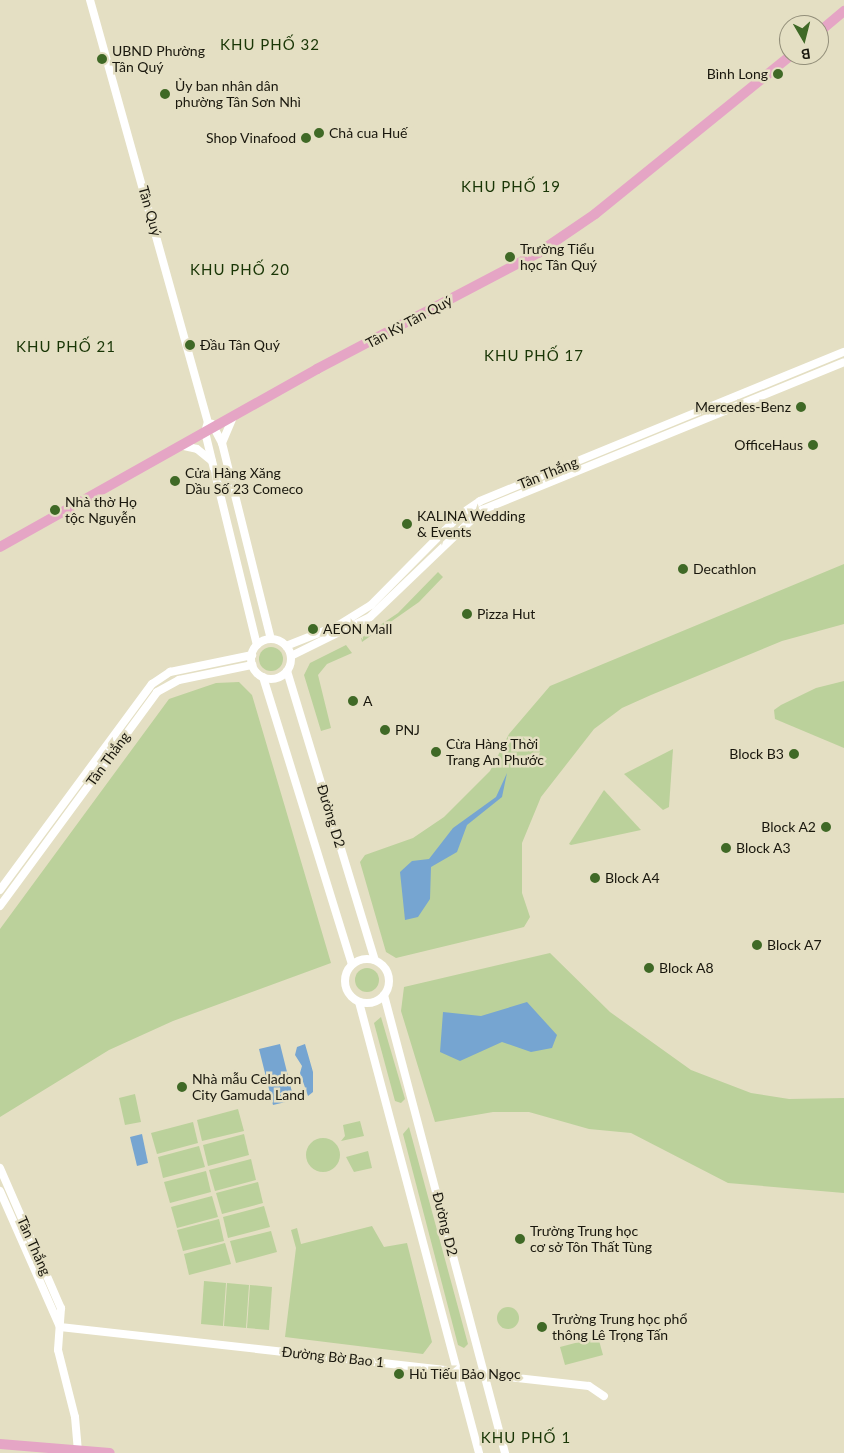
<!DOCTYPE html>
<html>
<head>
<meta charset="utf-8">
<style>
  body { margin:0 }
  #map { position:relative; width:844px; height:1453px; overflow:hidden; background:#e4dfc3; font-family:Lato,sans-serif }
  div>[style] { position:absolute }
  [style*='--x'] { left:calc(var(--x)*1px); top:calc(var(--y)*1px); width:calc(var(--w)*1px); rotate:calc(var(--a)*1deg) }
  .green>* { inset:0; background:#bbd19b }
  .round { border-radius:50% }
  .water>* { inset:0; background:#76a5d1 }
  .minor>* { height:8px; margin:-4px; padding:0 4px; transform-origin:4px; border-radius:4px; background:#fff }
  .minor>.ring { margin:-4px; padding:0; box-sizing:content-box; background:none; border:8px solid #fff; border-radius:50% }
  .major>* { height:10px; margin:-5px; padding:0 5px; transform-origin:5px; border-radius:5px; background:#e5a5c5 }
  .dots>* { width:14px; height:14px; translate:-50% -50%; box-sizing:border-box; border:2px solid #e4dfc3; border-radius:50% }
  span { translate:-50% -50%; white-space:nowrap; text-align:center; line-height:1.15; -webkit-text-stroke:5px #e4dfc3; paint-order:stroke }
  .poi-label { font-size:14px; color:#19170d }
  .left { translate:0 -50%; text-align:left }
  .right { translate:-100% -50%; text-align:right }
  .street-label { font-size:14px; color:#19170d }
  .neighbourhood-label { font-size:15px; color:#193606; letter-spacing:1px }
  .north { position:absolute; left:779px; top:15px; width:50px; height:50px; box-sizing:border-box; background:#e4dfc3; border:1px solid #938f7a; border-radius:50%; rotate:172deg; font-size:14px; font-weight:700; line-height:20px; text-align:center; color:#19170d }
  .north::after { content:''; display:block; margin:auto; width:18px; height:22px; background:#3f6926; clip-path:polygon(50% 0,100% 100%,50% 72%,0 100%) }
</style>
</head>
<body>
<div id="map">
  <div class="green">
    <i style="clip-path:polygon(844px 564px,844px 624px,782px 641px,651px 695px,622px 708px,594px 729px,541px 797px,522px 843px,522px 893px,530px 917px,524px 927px,396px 958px,386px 952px,360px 862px,365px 855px,413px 838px,444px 817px,490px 771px,509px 734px,550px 686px)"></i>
    <i style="clip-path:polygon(438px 572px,443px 577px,419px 602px,362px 642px,361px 638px,398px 613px)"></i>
    <i style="clip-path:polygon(346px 645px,352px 653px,327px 664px,318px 675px,331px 728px,321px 731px,304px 675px,310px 663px)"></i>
    <i class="round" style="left:259px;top:647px;width:24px;height:24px"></i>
    <i style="clip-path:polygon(844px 681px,844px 748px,775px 719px,774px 710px,781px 705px,816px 688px)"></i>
    <i style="clip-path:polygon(239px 682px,252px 695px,331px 963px,173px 1021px,109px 1050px,0 1117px,0 929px,169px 699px,216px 683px)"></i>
    <i style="clip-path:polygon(673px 749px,669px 807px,663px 810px,624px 774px)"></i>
    <i style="clip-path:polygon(604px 790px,641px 830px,571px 845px,569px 844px)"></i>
    <i style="clip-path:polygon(550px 953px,610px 1012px,691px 1070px,751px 1093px,789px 1099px,844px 1098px,844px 1193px,728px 1183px,631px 1133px,589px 1129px,529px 1112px,493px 1112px,435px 1122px,401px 1011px,404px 987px)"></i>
    <i class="round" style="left:355px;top:968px;width:24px;height:24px"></i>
    <i style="clip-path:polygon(381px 1017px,405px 1099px,401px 1103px,395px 1101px,374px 1023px)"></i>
    <i style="clip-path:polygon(135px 1094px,141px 1122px,125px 1125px,119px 1098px)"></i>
    <i style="clip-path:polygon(238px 1109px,244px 1131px,202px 1141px,197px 1120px)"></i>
    <i style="clip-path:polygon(360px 1121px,364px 1136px,341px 1141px,345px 1136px,343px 1125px)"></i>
    <i style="clip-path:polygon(193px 1122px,198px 1143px,157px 1154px,151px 1133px)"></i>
    <i style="clip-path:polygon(409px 1127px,468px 1344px,464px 1348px,458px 1345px,403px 1134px)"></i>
    <i style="clip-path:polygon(244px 1134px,249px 1155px,208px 1166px,203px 1145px)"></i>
    <i class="round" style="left:306px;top:1138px;width:34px;height:34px"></i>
    <i style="clip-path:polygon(199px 1146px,205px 1167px,163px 1178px,158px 1157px)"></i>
    <i style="clip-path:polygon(368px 1151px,372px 1168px,354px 1172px,346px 1157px)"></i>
    <i style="clip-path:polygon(251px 1159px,256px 1180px,215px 1191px,209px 1170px)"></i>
    <i style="clip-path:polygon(206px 1171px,211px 1192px,170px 1203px,164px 1182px)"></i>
    <i style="clip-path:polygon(258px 1182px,263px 1203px,222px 1214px,216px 1193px)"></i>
    <i style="clip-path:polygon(212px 1196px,218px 1217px,177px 1228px,171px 1207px)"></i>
    <i style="clip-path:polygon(264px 1206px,270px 1227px,228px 1238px,223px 1217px)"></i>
    <i style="clip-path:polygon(219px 1219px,224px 1241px,183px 1251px,177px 1230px)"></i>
    <i style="clip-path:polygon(372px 1226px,384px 1247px,407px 1243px,432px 1342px,423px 1354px,285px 1337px,296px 1248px,291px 1230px,297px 1228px,301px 1244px)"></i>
    <i style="clip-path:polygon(271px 1231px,277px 1252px,236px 1263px,230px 1241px)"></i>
    <i style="clip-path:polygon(225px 1243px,231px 1264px,189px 1275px,184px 1254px)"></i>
    <i style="clip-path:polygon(204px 1281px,226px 1283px,223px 1326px,201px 1324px)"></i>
    <i style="clip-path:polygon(227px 1283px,249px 1285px,246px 1328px,224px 1326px)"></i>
    <i style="clip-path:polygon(250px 1285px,272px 1287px,269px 1330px,247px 1328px)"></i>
    <i class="round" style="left:497px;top:1307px;width:22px;height:22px"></i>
    <i style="clip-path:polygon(598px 1337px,603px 1355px,565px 1365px,560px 1347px)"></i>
  </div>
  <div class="water">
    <i style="clip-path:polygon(507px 773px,502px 797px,467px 825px,457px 852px,431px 867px,430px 899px,418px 917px,405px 920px,400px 872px,412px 861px,429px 859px,453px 828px,496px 797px)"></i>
    <i style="clip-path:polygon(527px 1002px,557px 1035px,552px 1048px,531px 1052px,502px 1042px,460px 1061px,440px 1052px,443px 1012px,481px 1016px)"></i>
    <i style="clip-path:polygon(280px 1044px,294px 1100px,273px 1105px,259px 1049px)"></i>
    <i style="clip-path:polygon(305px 1044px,313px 1072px,313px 1092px,308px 1096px,300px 1073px,302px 1066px,295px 1055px,297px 1047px)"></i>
    <i style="clip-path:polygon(142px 1134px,148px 1163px,137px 1166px,130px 1137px)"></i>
  </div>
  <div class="minor">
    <i style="--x:90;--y:0;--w:438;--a:74.4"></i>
    <i style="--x:208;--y:422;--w:10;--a:107"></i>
    <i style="--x:205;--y:432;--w:219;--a:76.3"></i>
    <i style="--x:212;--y:424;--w:21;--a:62"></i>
    <i style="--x:222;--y:443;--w:202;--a:76"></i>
    <i style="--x:222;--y:443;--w:28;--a:-67"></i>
    <i style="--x:184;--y:446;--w:13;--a:13"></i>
    <i style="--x:197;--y:449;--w:19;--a:39"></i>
    <i class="ring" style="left:251px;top:639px;width:32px;height:32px"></i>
    <i style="--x:286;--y:646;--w:57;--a:-21.6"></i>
    <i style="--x:339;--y:625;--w:38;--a:-32"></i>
    <i style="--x:371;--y:605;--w:128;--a:-45.3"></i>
    <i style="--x:461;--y:514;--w:23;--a:-34"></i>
    <i style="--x:480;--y:501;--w:393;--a:-22.3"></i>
    <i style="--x:291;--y:656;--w:88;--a:-26.3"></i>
    <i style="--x:370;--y:617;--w:155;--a:-43.7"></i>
    <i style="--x:482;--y:510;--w:391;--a:-22.2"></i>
    <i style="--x:287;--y:671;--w:302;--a:73.1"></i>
    <i style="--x:263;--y:677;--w:300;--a:72.8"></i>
    <i style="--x:0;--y:890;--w:256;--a:-53.6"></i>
    <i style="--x:152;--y:684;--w:22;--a:-34"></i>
    <i style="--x:170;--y:672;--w:84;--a:-11.7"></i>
    <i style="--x:0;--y:906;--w:265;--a:-53.7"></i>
    <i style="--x:157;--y:692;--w:25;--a:-29"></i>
    <i style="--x:179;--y:680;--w:75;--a:-11.6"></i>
    <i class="ring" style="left:345px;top:959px;width:36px;height:36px"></i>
    <i style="--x:384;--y:995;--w:474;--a:75.2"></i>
    <i style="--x:359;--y:1002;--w:467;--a:75.1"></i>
    <i style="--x:0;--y:1168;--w:153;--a:66.5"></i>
    <i style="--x:61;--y:1308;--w:42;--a:94.1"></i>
    <i style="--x:58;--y:1350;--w:69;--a:75.8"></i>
    <i style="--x:75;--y:1417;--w:36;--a:85"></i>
    <i style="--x:0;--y:1191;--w:149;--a:66.2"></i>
    <i style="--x:60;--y:1327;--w:532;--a:6.36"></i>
    <i style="--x:589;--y:1386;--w:18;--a:34"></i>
  </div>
  <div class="major">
    <i style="--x:819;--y:32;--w:33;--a:-40"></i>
    <i style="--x:0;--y:547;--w:364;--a:-29.3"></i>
    <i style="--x:317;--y:369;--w:250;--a:-27.7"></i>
    <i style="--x:538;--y:253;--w:69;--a:-34.4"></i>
    <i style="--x:595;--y:214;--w:252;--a:-39"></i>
    <i style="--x:0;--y:1444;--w:110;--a:4.7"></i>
  </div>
  <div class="dots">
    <i style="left:102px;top:59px;background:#3f6926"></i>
    <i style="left:778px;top:74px;background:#3f6926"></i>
    <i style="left:165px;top:94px;background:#3f6926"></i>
    <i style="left:319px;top:133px;background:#3f6926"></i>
    <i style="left:306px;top:138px;background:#3f6926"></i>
    <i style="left:510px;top:257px;background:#3f6926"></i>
    <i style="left:190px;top:345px;background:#3f6926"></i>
    <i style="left:801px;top:407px;background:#3f6926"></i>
    <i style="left:813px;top:445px;background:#3f6926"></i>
    <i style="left:175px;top:481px;background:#3f6926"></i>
    <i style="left:55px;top:510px;background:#3f6926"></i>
    <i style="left:407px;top:524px;background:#3f6926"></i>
    <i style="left:683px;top:569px;background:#3f6926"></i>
    <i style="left:467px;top:614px;background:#3f6926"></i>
    <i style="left:313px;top:629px;background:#3f6926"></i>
    <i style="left:353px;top:701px;background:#3f6926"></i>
    <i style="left:385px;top:730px;background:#3f6926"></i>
    <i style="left:436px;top:752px;background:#3f6926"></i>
    <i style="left:794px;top:754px;background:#3f6926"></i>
    <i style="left:826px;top:827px;background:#3f6926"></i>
    <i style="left:726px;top:848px;background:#3f6926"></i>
    <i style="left:595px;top:878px;background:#3f6926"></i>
    <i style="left:757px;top:945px;background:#3f6926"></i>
    <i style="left:649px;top:968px;background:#3f6926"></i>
    <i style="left:182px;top:1087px;background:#3f6926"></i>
    <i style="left:520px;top:1239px;background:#3f6926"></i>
    <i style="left:542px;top:1327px;background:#3f6926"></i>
    <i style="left:399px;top:1374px;background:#3f6926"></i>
  </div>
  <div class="poi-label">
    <span class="left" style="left:112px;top:59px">UBND Phường<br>Tân Quý</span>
    <span class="right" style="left:768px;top:74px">Bình Long</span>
    <span class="left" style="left:175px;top:94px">Ủy ban nhân dân<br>phường Tân Sơn Nhì</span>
    <span class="left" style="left:329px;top:133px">Chả cua Huế</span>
    <span class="right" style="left:296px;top:138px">Shop Vinafood</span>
    <span class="left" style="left:520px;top:257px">Trường Tiểu<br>học Tân Quý</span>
    <span class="left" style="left:200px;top:345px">Đầu Tân Quý</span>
    <span class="right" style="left:791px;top:407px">Mercedes-Benz</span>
    <span class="right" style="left:803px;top:445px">OfficeHaus</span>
    <span class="left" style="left:185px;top:481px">Cửa Hàng Xăng<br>Dầu Số 23 Comeco</span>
    <span class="left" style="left:65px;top:510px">Nhà thờ Họ<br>tộc Nguyễn</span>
    <span class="left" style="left:417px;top:524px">KALINA Wedding<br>&amp; Events</span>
    <span class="left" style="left:693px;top:569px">Decathlon</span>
    <span class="left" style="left:477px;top:614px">Pizza Hut</span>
    <span class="left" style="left:323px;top:629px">AEON Mall</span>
    <span class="left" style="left:363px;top:701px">A</span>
    <span class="left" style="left:395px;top:730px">PNJ</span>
    <span class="left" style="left:446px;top:752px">Cừa Hàng Thời<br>Trang An Phước</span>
    <span class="right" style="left:784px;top:754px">Block B3</span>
    <span class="right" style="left:816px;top:827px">Block A2</span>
    <span class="left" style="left:736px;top:848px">Block A3</span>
    <span class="left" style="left:605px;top:878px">Block A4</span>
    <span class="left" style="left:767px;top:945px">Block A7</span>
    <span class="left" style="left:659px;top:968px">Block A8</span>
    <span class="left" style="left:192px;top:1087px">Nhà mẫu Celadon<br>City Gamuda Land</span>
    <span class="left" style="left:530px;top:1239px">Trường Trung học<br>cơ sở Tôn Thất Tùng</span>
    <span class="left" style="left:552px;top:1327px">Trường Trung học phổ<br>thông Lê Trọng Tấn</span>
    <span class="left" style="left:409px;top:1374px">Hủ Tiếu Bảo Ngọc</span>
  </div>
  <div class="street-label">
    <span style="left:150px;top:211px;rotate:74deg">Tân Quý</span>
    <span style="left:409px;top:322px;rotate:-28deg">Tân Kỳ Tân Quý</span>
    <span style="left:548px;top:473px;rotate:-22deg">Tân Thắng</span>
    <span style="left:108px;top:759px;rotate:-54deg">Tân Thắng</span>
    <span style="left:331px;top:816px;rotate:73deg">Đường D2</span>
    <span style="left:445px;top:1224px;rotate:76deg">Đường D2</span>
    <span style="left:34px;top:1246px;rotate:66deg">Tân Thắng</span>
    <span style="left:333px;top:1357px;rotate:6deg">Đường Bờ Bao 1</span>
  </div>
  <div class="neighbourhood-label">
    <span style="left:270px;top:45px">KHU PHỐ 32</span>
    <span style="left:511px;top:187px">KHU PHỐ 19</span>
    <span style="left:240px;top:270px">KHU PHỐ 20</span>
    <span style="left:66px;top:347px">KHU PHỐ 21</span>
    <span style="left:534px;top:356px">KHU PHỐ 17</span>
    <span style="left:526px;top:1438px">KHU PHỐ 1</span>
  </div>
  <div class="north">B</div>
</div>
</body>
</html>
